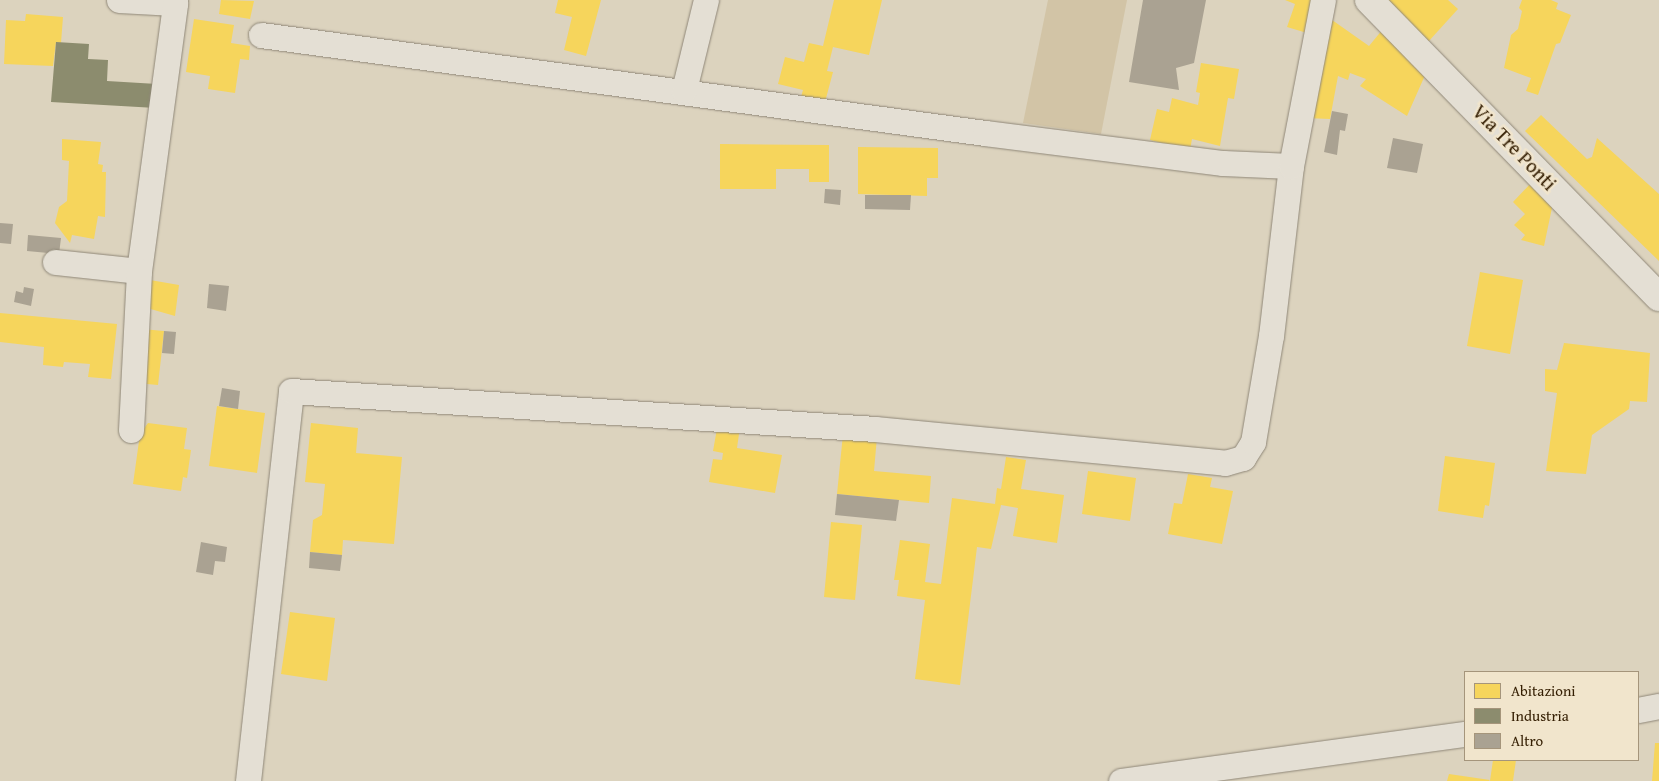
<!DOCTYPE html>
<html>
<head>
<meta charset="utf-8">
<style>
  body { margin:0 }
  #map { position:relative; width:1659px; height:781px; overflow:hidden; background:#dcd3be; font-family:"Gentium Book Plus",serif }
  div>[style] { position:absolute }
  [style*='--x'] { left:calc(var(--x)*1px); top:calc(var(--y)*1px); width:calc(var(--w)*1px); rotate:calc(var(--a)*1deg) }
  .green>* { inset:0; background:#d2c4a6 }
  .homes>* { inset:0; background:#f6d55c }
  .industry>* { inset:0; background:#8c8c6e }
  .building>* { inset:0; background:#aaa292 }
  .roads { filter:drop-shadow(0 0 1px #8f8778) drop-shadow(0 0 1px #8f8778) }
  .minor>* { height:25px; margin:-12.5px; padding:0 12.5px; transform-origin:12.5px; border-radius:12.5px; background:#e4dfd4 }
  .tertiary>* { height:28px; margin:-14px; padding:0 14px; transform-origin:14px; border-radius:14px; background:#e4dfd4 }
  span { translate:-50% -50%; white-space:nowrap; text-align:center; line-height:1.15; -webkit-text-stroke:5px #f1e5cc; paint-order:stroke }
  .street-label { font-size:20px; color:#341e02 }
  .legend { position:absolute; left:1464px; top:671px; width:175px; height:90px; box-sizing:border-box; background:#f1e5cc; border:1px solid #a5957b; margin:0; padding:6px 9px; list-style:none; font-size:15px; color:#341e02 }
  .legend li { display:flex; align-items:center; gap:10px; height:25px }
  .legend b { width:25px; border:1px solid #a5957b }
</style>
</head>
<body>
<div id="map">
  <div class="green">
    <i style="clip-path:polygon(1048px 0,1127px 0,1101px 134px,1023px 123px)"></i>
  </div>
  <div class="homes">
    <i style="clip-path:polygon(221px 0,254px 1px,250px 19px,219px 14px)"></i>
    <i style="clip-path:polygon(558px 0,601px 0,586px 56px,564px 50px,572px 17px,555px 13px)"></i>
    <i style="clip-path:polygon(834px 0,882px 0,869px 55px,833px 47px,827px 71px,833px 72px,825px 102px,801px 97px,803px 90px,778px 84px,785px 57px,804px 62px,809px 43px,823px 46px)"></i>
    <i style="clip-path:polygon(1285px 0,1317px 0,1307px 33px,1287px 27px,1295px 4px)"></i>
    <i style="clip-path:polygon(1384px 0,1448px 0,1458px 9px,1428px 42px)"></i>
    <i style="clip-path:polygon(1522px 0,1551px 0,1558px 3px,1556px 9px,1571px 15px,1560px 43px,1556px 44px,1538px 95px,1526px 91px,1531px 78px,1504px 68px,1511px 35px,1518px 29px,1522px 11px,1519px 8px)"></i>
    <i style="clip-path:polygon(26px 14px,63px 17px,61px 43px,56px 42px,53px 66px,4px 64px,6px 20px,25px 21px)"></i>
    <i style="clip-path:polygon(1325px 15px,1369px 46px,1383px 29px,1426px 73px,1407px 116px,1360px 86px,1366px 79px,1350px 73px,1348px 80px,1338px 76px,1330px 119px,1306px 118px)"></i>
    <i style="clip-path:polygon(194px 19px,234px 25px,231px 43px,250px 46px,249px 60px,240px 59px,235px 93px,208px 89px,210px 76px,186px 72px)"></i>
    <i style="clip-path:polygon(1201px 63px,1239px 69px,1234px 99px,1228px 98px,1220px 146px,1192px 139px,1190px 150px,1150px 140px,1157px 109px,1169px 112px,1172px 98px,1198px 105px,1200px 93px,1196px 92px)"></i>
    <i style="clip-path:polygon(1541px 115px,1587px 159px,1592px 157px,1597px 138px,1659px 194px,1659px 261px,1525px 131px)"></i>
    <i style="clip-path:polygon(62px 139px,101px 142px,98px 164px,103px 165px,102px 172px,106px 172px,105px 217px,98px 216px,94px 239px,72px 235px,70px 243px,55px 223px,59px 207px,67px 201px,69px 161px,62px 160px)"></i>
    <i style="clip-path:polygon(720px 144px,829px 145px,829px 182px,809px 182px,809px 169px,776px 169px,776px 189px,720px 189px)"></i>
    <i style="clip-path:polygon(858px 147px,938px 148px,938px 178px,927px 178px,927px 196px,858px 194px)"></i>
    <i style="clip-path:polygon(1532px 182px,1553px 203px,1544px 246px,1521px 240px,1525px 235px,1514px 225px,1525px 214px,1513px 202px)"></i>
    <i style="clip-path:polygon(1480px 272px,1523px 280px,1510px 354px,1467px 346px)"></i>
    <i style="clip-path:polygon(150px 280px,179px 285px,175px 316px,147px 308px)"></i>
    <i style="clip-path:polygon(0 313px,117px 324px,111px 379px,88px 377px,90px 364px,64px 362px,63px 367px,43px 365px,44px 347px,0 342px)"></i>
    <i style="clip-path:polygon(142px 329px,164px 331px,158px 385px,136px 383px)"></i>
    <i style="clip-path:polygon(1564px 343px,1650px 353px,1647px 402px,1630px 401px,1629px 409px,1592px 435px,1586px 474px,1546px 471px,1557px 393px,1545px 391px,1545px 369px,1557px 370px)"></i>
    <i style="clip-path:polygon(217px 406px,265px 413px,257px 473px,209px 466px)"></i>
    <i style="clip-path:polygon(148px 423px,187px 428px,184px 449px,191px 450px,187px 478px,183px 477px,181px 491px,133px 484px,140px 434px)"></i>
    <i style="clip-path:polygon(311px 423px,358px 428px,356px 453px,402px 457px,394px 544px,343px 540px,342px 555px,310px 552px,313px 520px,322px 515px,325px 484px,305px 482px)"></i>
    <i style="clip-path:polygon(718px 423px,740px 427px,737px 448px,782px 455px,775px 493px,709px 482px,713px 459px,722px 460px,723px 453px,713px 451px)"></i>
    <i style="clip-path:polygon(843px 434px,877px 437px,874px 471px,931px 476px,929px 503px,837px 494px)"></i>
    <i style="clip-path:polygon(1445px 456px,1495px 463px,1489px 506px,1485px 505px,1483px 518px,1438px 511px)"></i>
    <i style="clip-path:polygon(1006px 457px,1026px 460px,1021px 489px,1064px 495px,1057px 543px,1013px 536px,1018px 508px,1001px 505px,991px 549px,977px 547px,960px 685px,915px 679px,925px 600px,897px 596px,899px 580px,894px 580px,900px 540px,930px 544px,925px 582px,941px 584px,952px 498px,995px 504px,997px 488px,1001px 489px)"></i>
    <i style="clip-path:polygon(1088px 471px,1136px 478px,1130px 521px,1082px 514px)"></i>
    <i style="clip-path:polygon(1188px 474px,1212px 478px,1210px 487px,1233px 491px,1222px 544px,1168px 534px,1174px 503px,1182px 504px)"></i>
    <i style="clip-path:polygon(831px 522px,862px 525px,855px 600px,824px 597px)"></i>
    <i style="clip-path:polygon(290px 612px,335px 618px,327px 681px,281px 674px)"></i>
    <i style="clip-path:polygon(1655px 743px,1659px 743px,1659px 781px,1652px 781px)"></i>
    <i style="clip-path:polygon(1493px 760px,1516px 760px,1513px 781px,1490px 781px)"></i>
    <i style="clip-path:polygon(1449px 774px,1490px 780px,1489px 781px,1447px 781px)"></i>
  </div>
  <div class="industry">
    <i style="clip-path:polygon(56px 42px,89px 44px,88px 59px,108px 60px,107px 81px,157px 84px,156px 108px,51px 102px)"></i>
  </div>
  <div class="building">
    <i style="clip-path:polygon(1143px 0,1206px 0,1194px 63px,1176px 68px,1179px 90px,1129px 82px)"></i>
    <i style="clip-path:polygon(1332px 111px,1348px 114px,1345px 131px,1340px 130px,1337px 155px,1324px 152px)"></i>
    <i style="clip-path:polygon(1393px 138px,1423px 144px,1417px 173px,1387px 168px)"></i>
    <i style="clip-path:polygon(825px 189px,841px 190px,840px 205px,824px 203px)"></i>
    <i style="clip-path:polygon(865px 195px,911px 195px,910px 210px,865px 209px)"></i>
    <i style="clip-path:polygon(0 223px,13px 224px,11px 244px,0 243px)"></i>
    <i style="clip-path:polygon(28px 235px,61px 238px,59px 254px,27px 251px)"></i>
    <i style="clip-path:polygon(209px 284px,229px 286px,226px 311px,207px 308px)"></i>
    <i style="clip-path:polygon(24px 287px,34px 289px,31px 306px,14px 302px,16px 291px,23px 293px)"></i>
    <i style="clip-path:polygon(164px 331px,176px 332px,174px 354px,162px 353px)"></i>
    <i style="clip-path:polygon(222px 388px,240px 391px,238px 409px,219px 406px)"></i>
    <i style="clip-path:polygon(837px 494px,899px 500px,896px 521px,835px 515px)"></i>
    <i style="clip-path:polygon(201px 542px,227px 547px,225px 562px,215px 561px,213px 575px,196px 572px)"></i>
    <i style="clip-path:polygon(310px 552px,342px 555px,340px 571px,309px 568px)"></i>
  </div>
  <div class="roads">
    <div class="minor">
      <i style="--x:119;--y:0;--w:56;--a:3.1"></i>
      <i style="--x:175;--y:3;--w:3;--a:-90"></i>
      <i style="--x:261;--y:35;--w:731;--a:7.71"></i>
      <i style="--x:985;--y:133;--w:240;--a:7.2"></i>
      <i style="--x:1223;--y:163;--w:68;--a:2.5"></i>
      <i style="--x:684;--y:90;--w:93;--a:-76.3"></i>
      <i style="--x:55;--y:262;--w:84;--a:6.1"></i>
      <i style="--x:139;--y:271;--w:270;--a:-82.3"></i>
      <i style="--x:131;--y:430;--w:159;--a:-87.1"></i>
      <i style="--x:1638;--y:710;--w:21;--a:-11"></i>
      <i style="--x:248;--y:781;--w:392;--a:-83.7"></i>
      <i style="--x:291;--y:391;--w:585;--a:3.72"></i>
      <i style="--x:875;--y:429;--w:352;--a:5.5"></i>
      <i style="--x:1225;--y:463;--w:19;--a:-16"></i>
      <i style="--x:1243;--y:458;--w:19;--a:-58"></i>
      <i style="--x:1253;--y:442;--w:108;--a:-80.4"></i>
      <i style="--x:1271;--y:336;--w:171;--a:-83.3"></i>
      <i style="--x:1291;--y:166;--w:169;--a:-79.1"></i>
      <i style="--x:1121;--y:781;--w:347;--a:-7.8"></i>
    </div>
    <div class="tertiary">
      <i style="--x:1369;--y:0;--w:415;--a:45.7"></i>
    </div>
  </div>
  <div class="street-label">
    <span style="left:1515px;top:147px;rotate:46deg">Via Tre Ponti</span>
  </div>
  <ul class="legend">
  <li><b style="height:14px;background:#f6d55c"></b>Abitazioni</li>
  <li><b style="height:14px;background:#8c8c6e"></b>Industria</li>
  <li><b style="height:14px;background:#aaa292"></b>Altro</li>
  </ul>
</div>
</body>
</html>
